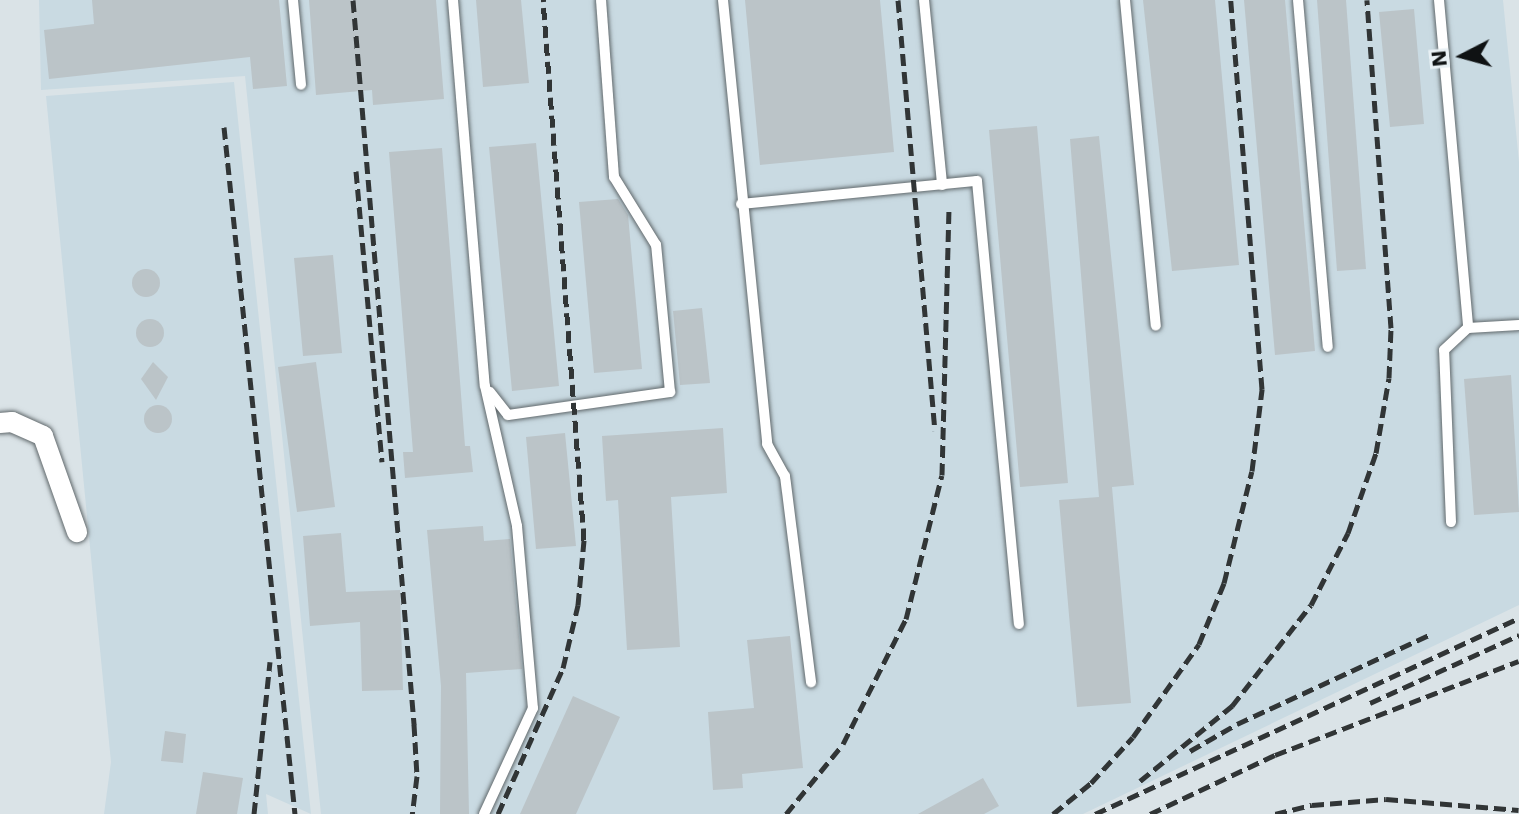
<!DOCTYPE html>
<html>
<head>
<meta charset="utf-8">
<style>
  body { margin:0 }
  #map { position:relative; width:1519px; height:814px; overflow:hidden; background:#dae3e7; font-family:"Work Sans",sans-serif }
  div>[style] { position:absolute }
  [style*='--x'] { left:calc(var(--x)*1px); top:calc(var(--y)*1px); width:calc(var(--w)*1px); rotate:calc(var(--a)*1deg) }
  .built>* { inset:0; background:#c9dae2 }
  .building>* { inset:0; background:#bbc4c8 }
  .round { border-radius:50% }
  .roads { filter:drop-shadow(0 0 2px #61696c) drop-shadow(0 0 2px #61696c) }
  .lane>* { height:10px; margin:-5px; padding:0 5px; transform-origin:5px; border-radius:5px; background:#fff }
  .street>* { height:20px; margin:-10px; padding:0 10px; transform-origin:10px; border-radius:10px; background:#fff }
  .rail>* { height:5px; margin-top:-2.5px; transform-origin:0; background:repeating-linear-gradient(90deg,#313536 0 12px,transparent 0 18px) }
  span { translate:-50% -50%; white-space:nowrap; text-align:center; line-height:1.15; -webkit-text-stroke:7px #e8f0f4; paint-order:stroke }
  .north { position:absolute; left:1423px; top:16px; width:80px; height:80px; -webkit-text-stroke:6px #e8f0f4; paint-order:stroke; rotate:264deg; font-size:22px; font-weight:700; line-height:32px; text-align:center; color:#0f1213 }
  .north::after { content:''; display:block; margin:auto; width:28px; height:36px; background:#0f1213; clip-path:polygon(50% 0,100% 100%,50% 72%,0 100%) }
</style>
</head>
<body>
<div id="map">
  <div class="built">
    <i style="clip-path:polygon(39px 0,1503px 0,1519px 162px,1519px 605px,1083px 814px,321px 814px,245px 76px,41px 90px)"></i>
    <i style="clip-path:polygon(234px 82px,311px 814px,266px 794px,268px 814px,104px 814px,111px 762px,46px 96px)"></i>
  </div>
  <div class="building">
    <i style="clip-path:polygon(92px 0,279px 0,287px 86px,253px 89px,250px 57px,49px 79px,44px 30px,94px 24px)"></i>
    <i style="clip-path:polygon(309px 0,436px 0,444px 99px,373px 105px,372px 90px,316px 95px)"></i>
    <i style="clip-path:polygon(476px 0,521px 0,529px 83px,483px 87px)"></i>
    <i style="clip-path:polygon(745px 0,880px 0,894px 152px,760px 165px)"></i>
    <i style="clip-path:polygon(1143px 0,1215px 0,1239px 265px,1172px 271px)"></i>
    <i style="clip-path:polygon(1244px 0,1285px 0,1315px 351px,1275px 355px)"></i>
    <i style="clip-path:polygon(1317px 0,1346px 0,1366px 269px,1337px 271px)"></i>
    <i style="clip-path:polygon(1414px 9px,1424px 124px,1390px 127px,1379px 12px)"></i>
    <i style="clip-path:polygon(1037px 126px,1068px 483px,1020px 487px,989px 130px)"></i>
    <i style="clip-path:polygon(1099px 136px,1134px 485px,1112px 487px,1131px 703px,1077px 707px,1059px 500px,1099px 497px,1070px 139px)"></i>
    <i style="clip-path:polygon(536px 143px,559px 386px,512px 391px,489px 147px)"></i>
    <i style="clip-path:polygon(442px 148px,465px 446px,470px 446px,473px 472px,405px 478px,403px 452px,413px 452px,389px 152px)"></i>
    <i style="clip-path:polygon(618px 199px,628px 215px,642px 369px,594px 373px,579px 202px)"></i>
    <i style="clip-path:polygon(333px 255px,342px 353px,303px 356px,294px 258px)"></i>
    <i class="round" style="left:132px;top:269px;width:28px;height:28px"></i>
    <i style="clip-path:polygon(702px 308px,710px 383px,680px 385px,673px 311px)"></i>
    <i class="round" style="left:136px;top:319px;width:28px;height:28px"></i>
    <i style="clip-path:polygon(153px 362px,168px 377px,156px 400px,141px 379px)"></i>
    <i style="clip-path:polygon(316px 362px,335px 507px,297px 512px,278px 367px)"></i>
    <i style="clip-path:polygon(1511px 375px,1519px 512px,1474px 515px,1464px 379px)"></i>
    <i class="round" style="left:144px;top:405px;width:28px;height:28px"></i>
    <i style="clip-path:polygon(723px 428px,727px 493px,671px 497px,680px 647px,627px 650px,618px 500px,606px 501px,602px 436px)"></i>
    <i style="clip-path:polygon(565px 433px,576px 546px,536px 549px,526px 437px)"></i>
    <i style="clip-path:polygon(483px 526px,484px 541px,510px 539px,522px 669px,466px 673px,469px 814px,440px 814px,441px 686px,427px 530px)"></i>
    <i style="clip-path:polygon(341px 533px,346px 592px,400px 590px,403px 690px,362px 691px,360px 622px,310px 626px,303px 536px)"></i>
    <i style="clip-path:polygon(790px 636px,803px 768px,742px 774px,743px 788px,713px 790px,708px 712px,754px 708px,747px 640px)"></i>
    <i style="clip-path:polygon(573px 696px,620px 717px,576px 814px,520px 814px)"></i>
    <i style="clip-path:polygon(165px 731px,186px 734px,183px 763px,161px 761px)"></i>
    <i style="clip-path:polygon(203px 772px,243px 778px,237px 814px,196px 814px)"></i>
    <i style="clip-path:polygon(983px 778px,999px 806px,984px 814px,918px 814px)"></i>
  </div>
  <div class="roads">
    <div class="lane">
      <i style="--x:293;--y:0;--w:85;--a:84.6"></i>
      <i style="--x:453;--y:0;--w:387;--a:85.3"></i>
      <i style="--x:485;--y:386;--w:144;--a:77.1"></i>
      <i style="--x:517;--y:526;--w:183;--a:85"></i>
      <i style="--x:533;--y:708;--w:117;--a:114.8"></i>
      <i style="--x:723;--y:0;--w:446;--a:84.3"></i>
      <i style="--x:767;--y:444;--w:37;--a:61"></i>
      <i style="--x:785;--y:476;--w:208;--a:82.8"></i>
      <i style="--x:924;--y:0;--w:186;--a:84.4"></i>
      <i style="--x:1125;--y:0;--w:327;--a:84.6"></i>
      <i style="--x:1298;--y:0;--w:348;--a:85.1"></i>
      <i style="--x:1439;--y:0;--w:329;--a:84.9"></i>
      <i style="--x:1468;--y:328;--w:51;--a:-3.4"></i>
      <i style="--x:741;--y:204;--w:237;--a:-5.6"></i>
      <i style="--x:977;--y:181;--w:445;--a:84.6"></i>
      <i style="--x:490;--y:392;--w:29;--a:52"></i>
      <i style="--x:508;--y:415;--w:164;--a:-8.1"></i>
      <i style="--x:670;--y:392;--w:148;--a:-95.4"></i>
      <i style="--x:656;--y:245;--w:80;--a:-121.7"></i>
      <i style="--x:614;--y:177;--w:177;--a:-94.2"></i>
      <i style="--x:1451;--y:522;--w:172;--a:-92.3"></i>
      <i style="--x:1444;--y:350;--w:33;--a:-43"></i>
    </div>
    <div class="street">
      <i style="--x:0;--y:423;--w:12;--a:-5"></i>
      <i style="--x:12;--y:422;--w:34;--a:24"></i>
      <i style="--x:43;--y:436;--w:102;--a:70.5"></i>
    </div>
  </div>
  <div class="rail">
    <i style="--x:353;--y:0;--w:727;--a:85.18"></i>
    <i style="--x:414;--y:724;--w:52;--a:86.7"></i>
    <i style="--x:417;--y:776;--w:38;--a:97"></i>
    <i style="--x:898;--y:0;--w:432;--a:85.1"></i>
    <i style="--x:224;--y:127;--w:691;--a:84.1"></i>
    <i style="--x:356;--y:171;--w:292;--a:84.9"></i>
    <i style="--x:1370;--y:703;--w:164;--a:-24.5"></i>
    <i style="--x:1190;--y:751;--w:54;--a:-29.9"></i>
    <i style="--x:1237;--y:724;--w:214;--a:-24.9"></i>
    <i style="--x:1140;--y:781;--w:119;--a:-39.2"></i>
    <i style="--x:1232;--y:706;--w:128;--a:-52"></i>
    <i style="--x:1311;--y:605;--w:81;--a:-62.8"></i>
    <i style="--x:1348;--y:533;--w:85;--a:-70.7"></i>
    <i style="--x:1376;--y:453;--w:76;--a:-80.2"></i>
    <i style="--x:1389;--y:378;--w:50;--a:-87.7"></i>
    <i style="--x:1391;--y:328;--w:329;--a:-94.2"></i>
    <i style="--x:254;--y:814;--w:153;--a:-84"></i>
    <i style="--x:498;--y:814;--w:160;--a:-66"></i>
    <i style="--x:563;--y:668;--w:65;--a:-76.6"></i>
    <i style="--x:578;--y:605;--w:65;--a:-84.7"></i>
    <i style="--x:584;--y:540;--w:542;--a:-94.34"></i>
    <i style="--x:786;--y:814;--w:90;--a:-50.8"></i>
    <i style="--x:843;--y:744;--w:140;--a:-63.3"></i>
    <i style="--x:906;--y:619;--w:148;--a:-76"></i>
    <i style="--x:942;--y:475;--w:267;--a:-88.5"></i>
    <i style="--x:1053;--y:814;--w:49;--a:-39.2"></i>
    <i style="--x:1091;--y:783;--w:62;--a:-47.6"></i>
    <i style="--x:1133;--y:737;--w:114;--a:-54.6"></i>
    <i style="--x:1199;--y:644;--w:66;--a:-67.7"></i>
    <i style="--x:1224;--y:583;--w:115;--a:-76"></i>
    <i style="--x:1252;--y:471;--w:83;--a:-83"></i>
    <i style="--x:1262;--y:389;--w:390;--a:-94.6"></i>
    <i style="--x:1095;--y:814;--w:467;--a:-24.8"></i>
    <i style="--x:1150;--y:814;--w:138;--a:-25.3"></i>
    <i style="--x:1275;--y:755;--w:261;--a:-21.1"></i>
    <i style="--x:1275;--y:814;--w:38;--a:-14"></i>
    <i style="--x:1312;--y:805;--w:74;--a:-4.6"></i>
    <i style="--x:1386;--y:799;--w:133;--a:4.7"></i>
  </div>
  <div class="north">N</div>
</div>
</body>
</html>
